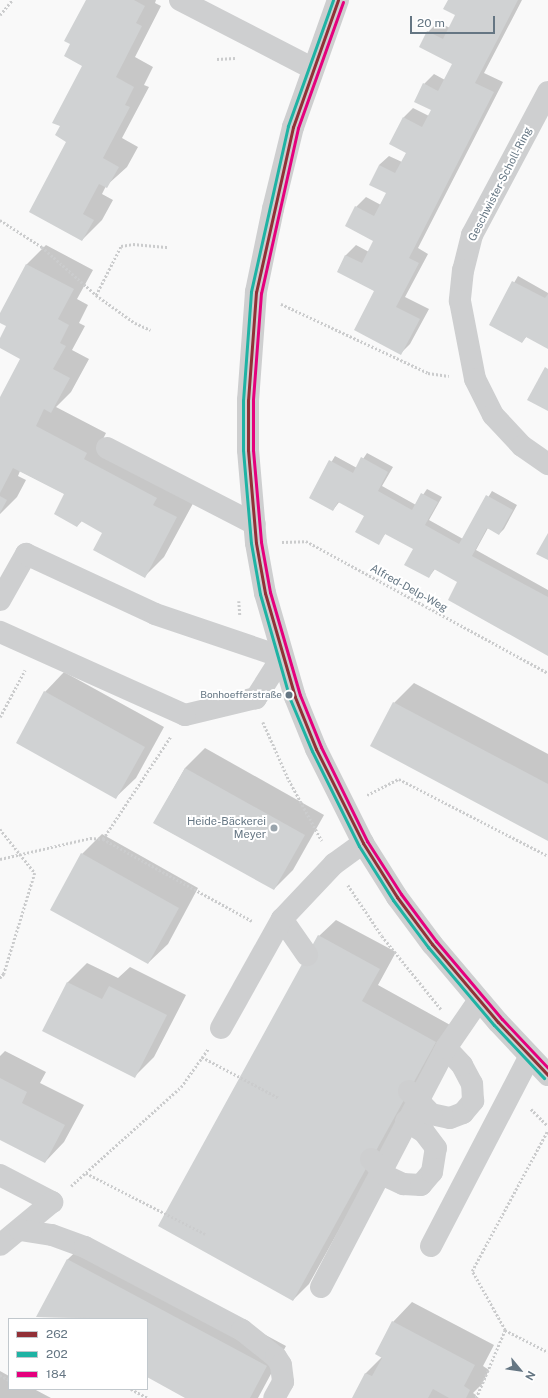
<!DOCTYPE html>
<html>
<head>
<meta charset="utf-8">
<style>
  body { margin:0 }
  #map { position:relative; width:548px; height:1398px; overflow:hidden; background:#f9f9f9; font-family:"Public Sans",sans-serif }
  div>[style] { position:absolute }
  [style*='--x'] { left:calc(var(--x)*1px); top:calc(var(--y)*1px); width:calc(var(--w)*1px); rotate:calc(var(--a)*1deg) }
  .shadow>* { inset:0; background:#0003 }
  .building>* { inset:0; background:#d0d2d3 }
  .path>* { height:2.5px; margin-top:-1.25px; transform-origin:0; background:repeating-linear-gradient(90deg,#cbcccd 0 2px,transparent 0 4px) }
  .minor>* { height:22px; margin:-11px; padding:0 11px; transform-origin:11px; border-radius:11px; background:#cecfd0 }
  .minor-bridge>* { height:22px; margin:-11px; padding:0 11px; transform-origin:11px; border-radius:11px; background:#cecfd0 }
  .bus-1>* { height:3px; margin:-1.5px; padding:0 1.5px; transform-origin:1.5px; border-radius:1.5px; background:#923037 }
  .bus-2>* { height:3px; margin:-1.5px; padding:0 1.5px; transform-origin:1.5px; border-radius:1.5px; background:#1fb3a4 }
  .bus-3>* { height:3px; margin:-1.5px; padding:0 1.5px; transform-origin:1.5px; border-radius:1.5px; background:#e5007d }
  .dots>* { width:11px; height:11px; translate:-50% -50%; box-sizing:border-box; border:2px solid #fff; border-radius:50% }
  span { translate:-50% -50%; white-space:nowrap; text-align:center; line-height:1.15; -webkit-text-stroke:4px #fff; paint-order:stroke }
  .bus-label { font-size:10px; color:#657683 }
  .right { translate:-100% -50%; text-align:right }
  .street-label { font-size:11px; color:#657683 }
  .poi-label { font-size:11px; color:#657683 }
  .legend { position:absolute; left:8px; top:1318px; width:140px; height:72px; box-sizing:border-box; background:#fff; border:1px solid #c1c8cd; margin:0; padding:5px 7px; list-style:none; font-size:12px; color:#657683 }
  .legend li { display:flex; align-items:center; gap:8px; height:20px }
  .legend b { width:20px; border:1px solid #c1c8cd }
  .north { position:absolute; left:500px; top:1350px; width:40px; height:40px; -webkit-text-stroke:3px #fff; paint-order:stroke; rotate:119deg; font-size:11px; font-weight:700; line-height:16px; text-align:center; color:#657683 }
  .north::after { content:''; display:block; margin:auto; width:14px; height:18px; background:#657683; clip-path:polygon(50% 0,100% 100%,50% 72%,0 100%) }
  .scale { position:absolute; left:410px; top:16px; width:85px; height:18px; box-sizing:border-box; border:2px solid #657683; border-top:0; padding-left:5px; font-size:12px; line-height:14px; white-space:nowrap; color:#657683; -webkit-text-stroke:3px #fff; paint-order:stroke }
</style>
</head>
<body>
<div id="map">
  <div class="shadow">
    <i style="clip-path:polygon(87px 0,156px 0,155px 3px,161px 6px,135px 57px,153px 67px,144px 85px,149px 87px,122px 138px,138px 147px,127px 167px,106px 186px,102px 194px,113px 200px,102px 220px,82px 240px,68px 141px,61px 126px,84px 65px,71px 44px)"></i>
    <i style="clip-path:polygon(449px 0,522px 0,484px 73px,503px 82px,418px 248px,428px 254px,405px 297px,429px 309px,410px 344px,401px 353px,375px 291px,338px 271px,346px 255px,356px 245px,369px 252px,375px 240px,356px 207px,366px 197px,381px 205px,387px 193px,379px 165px,389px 156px,402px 162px,407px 152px,404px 117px,413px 108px,429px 116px,432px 110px,424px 84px,434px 74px,445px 80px,453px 64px,428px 32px,438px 22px,450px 28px,456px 15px)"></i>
    <i style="clip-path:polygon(46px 245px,93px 270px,77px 299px,88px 305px,79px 323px,85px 326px,72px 350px,89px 359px,71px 392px,56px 407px,106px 433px,103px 439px,196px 498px,164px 557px,145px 576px,104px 532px,82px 521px,77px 526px,65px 494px,20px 471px,18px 476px,26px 480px,17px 497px,0 514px,0 400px,22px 359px,0 347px,0 340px,8px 326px,0 322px,0 315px,27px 264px)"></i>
    <i style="clip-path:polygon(518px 276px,548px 293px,548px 347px,527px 336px,522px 342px,490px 324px)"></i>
    <i style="clip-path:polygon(367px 453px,393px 467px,382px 486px,416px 505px,427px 489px,442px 497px,429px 520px,463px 539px,492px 491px,517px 505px,504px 529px,499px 534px,488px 528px,476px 550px,548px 590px,548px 654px,459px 582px,435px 569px,429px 577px,414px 548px,386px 533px,378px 543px,365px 516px,340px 501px,333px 510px,310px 498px,335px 456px,357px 468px)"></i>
    <i style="clip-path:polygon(64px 672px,164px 727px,136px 778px,116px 797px,45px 692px)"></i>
    <i style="clip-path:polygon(414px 683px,548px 754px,548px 839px,372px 745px,394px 703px)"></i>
    <i style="clip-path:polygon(205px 748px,324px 815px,293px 870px,274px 889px,154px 823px,185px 768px)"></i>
    <i style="clip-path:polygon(102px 834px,198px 888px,168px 944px,148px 963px,82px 854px)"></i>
    <i style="clip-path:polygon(336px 920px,396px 952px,378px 985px,452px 1026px,309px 1284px,293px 1300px,319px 936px)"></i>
    <i style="clip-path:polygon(87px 963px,118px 978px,130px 967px,186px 995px,154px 1057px,135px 1076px,44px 1031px,68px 982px)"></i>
    <i style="clip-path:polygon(5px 1051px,46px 1072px,40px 1083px,84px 1105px,64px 1142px,45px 1162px,0 1139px,0 1056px)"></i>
    <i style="clip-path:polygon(88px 1240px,286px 1346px,258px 1398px,187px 1398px,147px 1376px,147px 1319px,37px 1317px,68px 1259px)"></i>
    <i style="clip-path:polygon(412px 1302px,494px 1345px,483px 1366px,489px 1370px,482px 1384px,473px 1393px,476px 1395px,475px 1398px,353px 1398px,366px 1373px,382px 1357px,393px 1322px)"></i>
    <i style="clip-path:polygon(0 1371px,9px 1376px,9px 1389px,34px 1389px,51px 1398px,0 1398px)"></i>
  </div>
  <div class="building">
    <i style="clip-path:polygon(86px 0,134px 0,145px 6px,136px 23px,142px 26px,116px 77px,134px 87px,125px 105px,130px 107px,103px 158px,119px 167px,107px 188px,99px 184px,83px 214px,94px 220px,82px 241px,29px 212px,66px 142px,55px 135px,60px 126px,52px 123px,82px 66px,64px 56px,70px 44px,64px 41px)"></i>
    <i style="clip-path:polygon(448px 0,518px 0,475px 83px,494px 92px,409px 258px,419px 263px,396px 307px,420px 319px,401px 355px,354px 330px,374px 291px,337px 272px,345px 255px,362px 263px,373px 241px,345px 226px,355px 206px,374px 216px,386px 193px,369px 185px,379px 165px,395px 173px,406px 153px,389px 144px,403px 117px,422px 127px,431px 110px,414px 102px,423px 83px,438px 91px,452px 64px,419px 47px,427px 31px,443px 39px,455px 15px,443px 9px)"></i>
    <i style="clip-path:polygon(26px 264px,74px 289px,58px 319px,69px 325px,60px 343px,66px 346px,53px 369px,70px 378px,51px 413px,44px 409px,36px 426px,87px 453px,84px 459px,157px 498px,153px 505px,177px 517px,145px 578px,93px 550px,102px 533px,81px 521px,77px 527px,54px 514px,64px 494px,13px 468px,0 493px,0 397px,20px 359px,0 348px,0 338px,6px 326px,0 323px,0 313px)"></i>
    <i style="clip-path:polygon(512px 281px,545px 298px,548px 294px,548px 349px,526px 337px,522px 343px,489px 325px)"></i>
    <i style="clip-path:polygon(545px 367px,548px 369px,548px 411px,527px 400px)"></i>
    <i style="clip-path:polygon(361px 457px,388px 472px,378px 491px,412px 510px,421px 493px,438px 502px,425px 525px,459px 544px,486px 495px,513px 510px,499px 535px,487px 528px,472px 556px,548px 597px,548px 656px,448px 600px,457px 582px,434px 569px,429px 578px,404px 565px,413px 549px,385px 534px,379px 545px,355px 532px,364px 516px,338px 502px,333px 511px,309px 498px,329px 460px,353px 473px)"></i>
    <i style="clip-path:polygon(0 496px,7px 500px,0 513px)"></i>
    <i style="clip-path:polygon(548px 533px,548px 560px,536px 554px)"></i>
    <i style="clip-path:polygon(44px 691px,145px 747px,116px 799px,16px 743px)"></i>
    <i style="clip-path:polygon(393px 702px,548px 784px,548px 841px,370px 746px)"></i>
    <i style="clip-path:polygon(185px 768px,305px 835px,274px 890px,153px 823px)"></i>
    <i style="clip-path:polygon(81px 853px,179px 908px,148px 964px,50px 910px)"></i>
    <i style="clip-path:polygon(318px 935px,380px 969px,362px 1001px,436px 1042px,293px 1301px,158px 1226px)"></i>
    <i style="clip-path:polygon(67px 982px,102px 999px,109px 986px,167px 1015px,135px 1078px,42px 1031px)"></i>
    <i style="clip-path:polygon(0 1078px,27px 1092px,22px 1103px,65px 1125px,45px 1163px,0 1140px)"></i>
    <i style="clip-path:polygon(67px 1259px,267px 1366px,250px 1398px,185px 1398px,147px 1377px,147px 1319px,36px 1317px)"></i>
    <i style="clip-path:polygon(392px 1321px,475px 1365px,464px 1386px,470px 1390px,466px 1398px,449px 1398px,433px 1389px,428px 1398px,352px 1398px,365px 1373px,372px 1376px,382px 1358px,375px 1354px)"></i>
  </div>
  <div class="path">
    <i style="--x:0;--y:15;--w:19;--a:-51"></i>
    <i style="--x:217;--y:59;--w:18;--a:-3"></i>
    <i style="--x:0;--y:220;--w:50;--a:32.7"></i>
    <i style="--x:42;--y:247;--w:72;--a:41.6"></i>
    <i style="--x:96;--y:295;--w:48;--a:35.7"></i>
    <i style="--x:135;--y:323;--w:17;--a:24"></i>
    <i style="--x:96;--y:295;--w:55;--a:-63"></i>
    <i style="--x:121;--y:246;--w:12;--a:-9"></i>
    <i style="--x:133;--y:244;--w:36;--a:5"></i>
    <i style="--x:281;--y:304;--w:162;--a:25.1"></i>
    <i style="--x:428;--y:373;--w:21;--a:8"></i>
    <i style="--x:282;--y:542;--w:24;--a:-2"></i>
    <i style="--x:306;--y:541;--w:276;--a:28.6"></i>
    <i style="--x:239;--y:601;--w:15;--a:86"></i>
    <i style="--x:0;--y:717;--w:53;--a:-62"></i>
    <i style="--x:263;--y:722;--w:64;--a:65.9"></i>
    <i style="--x:289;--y:780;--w:69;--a:61.6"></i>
    <i style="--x:367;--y:795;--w:36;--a:-27"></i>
    <i style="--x:399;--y:779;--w:168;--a:27.3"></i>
    <i style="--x:0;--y:829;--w:56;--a:51.5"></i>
    <i style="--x:35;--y:873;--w:106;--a:107.1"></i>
    <i style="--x:4;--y:974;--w:6;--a:135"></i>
    <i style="--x:103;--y:839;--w:123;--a:-56.6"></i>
    <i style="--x:0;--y:859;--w:92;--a:-13.1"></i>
    <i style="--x:90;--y:838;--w:13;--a:4"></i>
    <i style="--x:103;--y:839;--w:170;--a:28.8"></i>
    <i style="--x:348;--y:885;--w:61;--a:56.3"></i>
    <i style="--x:382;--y:936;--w:94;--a:51.1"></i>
    <i style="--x:202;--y:1057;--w:87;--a:28"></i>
    <i style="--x:531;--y:1109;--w:24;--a:45"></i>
    <i style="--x:86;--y:1173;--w:134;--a:27.1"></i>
    <i style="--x:71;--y:1186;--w:148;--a:-42"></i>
    <i style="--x:181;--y:1087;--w:47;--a:-54.6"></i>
    <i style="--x:505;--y:1330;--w:48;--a:27.1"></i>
    <i style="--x:0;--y:1375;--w:10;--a:29"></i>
    <i style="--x:131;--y:1389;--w:19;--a:28"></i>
    <i style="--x:476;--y:1398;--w:74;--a:-66.9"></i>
    <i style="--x:505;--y:1330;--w:68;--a:-119.2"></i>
    <i style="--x:472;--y:1271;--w:160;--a:-61.7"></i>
  </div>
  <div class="minor">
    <i style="--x:180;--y:0;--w:148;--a:27.3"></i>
    <i style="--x:338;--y:0;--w:135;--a:109.5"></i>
    <i style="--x:293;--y:127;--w:84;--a:103.7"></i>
    <i style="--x:273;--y:209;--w:85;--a:101.6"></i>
    <i style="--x:256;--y:292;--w:108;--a:94.2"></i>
    <i style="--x:248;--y:400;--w:50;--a:90"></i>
    <i style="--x:248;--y:450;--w:93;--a:85.1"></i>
    <i style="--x:256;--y:543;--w:51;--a:79.8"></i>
    <i style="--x:265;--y:593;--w:108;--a:73.9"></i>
    <i style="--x:295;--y:697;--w:56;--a:68"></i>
    <i style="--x:316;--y:749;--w:105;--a:63.4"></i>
    <i style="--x:363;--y:843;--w:64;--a:57.8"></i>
    <i style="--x:397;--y:897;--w:59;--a:53.3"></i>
    <i style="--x:432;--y:944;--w:102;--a:49.8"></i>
    <i style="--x:498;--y:1022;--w:73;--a:46.7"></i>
    <i style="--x:548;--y:92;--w:162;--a:118"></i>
    <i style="--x:472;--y:235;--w:36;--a:104"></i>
    <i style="--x:463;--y:270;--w:31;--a:96"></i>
    <i style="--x:460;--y:301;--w:79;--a:79.1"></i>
    <i style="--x:475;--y:379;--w:40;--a:63.4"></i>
    <i style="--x:493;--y:415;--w:42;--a:46.9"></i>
    <i style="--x:522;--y:446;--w:32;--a:35"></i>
    <i style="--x:107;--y:448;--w:166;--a:27.2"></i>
    <i style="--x:0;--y:600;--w:53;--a:-60.5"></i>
    <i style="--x:26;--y:554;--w:142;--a:24.9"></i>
    <i style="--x:155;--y:614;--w:134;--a:18.7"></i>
    <i style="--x:282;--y:657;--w:49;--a:122.4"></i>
    <i style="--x:256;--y:698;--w:73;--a:166.5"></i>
    <i style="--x:185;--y:715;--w:203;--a:-155.8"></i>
    <i style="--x:282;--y:919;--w:44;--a:55.2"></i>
    <i style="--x:221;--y:1028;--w:125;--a:-60.8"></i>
    <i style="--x:282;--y:919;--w:76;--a:-46.6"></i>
    <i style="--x:334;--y:864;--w:36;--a:-36"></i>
    <i style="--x:431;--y:1114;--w:19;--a:12"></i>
    <i style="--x:450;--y:1118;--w:14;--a:-21"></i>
    <i style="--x:463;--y:1113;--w:16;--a:-50"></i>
    <i style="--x:473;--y:1101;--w:17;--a:-93"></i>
    <i style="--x:472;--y:1084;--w:21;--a:-118"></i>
    <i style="--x:462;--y:1065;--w:23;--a:-133"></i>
    <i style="--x:0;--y:1175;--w:59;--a:27.4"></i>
    <i style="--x:52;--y:1202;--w:67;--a:140.4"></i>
    <i style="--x:388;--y:1177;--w:17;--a:25"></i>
    <i style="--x:403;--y:1184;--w:18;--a:3"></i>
    <i style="--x:421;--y:1185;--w:17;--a:-50"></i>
    <i style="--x:432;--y:1172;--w:24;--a:-81"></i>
    <i style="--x:436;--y:1148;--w:20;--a:-127"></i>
    <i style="--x:424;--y:1132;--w:21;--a:-149"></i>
    <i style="--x:20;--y:1230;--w:32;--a:9"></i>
    <i style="--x:52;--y:1235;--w:35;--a:20"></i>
    <i style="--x:85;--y:1247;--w:178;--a:27.9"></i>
    <i style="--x:242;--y:1330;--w:43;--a:38.5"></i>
    <i style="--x:276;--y:1357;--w:9;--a:58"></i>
    <i style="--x:281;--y:1365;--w:17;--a:83"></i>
    <i style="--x:283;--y:1382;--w:18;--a:119"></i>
    <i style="--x:431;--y:1246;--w:214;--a:-62.5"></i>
    <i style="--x:321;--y:1287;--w:270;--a:-62.4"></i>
    <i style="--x:446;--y:1048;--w:58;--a:-55.5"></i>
  </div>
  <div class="minor-bridge">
    <i style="--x:409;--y:1091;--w:32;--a:46"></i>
    <i style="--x:371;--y:1159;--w:25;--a:47"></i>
  </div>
  <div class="bus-1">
    <i style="--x:338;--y:0;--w:135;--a:109.5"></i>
    <i style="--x:293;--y:127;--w:169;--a:102.6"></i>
    <i style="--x:256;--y:292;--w:108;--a:94.2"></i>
    <i style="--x:248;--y:400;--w:50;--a:90"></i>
    <i style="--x:248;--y:450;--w:93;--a:85.1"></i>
    <i style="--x:256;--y:543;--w:51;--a:79.8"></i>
    <i style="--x:265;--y:593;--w:108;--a:73.9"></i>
    <i style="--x:295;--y:697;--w:56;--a:68"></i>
    <i style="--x:316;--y:749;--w:105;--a:63.4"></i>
    <i style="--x:363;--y:843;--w:64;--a:57.8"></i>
    <i style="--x:397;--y:897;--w:59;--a:53.3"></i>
    <i style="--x:432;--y:944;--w:102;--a:49.8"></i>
    <i style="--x:498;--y:1022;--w:73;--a:46.7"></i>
  </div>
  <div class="bus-2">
    <i style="--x:333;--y:0;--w:134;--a:109.7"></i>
    <i style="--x:288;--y:126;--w:170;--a:102.6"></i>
    <i style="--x:251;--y:292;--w:108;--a:94.2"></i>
    <i style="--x:243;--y:400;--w:50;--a:90"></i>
    <i style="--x:243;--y:450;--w:93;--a:85.1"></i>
    <i style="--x:251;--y:543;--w:52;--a:80"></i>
    <i style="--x:260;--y:594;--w:109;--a:74.1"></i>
    <i style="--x:290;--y:699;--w:56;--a:67.1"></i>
    <i style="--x:312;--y:751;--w:106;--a:63.7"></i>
    <i style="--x:359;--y:846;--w:64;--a:57.8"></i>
    <i style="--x:393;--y:900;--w:59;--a:53.3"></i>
    <i style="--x:428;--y:947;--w:102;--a:49.8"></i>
    <i style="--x:494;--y:1025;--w:73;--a:46.7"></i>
  </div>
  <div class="bus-3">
    <i style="--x:343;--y:2;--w:134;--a:109.7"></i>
    <i style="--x:298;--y:128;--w:169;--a:102.6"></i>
    <i style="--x:261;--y:293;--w:107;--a:94.3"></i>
    <i style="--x:253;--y:400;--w:50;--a:90"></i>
    <i style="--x:253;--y:450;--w:92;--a:85"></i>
    <i style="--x:261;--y:542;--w:51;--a:79.8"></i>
    <i style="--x:270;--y:592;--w:107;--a:73.8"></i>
    <i style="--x:300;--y:695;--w:56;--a:68"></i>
    <i style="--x:321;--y:747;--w:105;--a:63.9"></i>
    <i style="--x:367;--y:841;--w:63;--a:57.3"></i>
    <i style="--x:401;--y:894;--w:59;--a:53.3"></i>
    <i style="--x:436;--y:941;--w:102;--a:49.8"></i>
    <i style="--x:502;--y:1019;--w:67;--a:46.8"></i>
  </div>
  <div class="dots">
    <i style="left:289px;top:695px;background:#657683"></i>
    <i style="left:274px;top:828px;background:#99a4ac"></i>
  </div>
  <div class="bus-label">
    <span class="right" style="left:282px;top:695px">Bonhoefferstraße</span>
  </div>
  <div class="street-label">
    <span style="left:500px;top:184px;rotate:-63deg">Geschwister-Scholl-Ring</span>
    <span style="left:409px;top:588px;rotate:29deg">Alfred-Delp-Weg</span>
  </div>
  <div class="poi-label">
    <span class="right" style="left:266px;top:828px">Heide-Bäckerei<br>Meyer</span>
  </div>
  <ul class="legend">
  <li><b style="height:5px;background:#923037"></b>262</li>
  <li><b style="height:5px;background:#1fb3a4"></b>202</li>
  <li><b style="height:5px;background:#e5007d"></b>184</li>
  </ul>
  <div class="north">N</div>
  <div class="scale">20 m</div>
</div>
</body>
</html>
